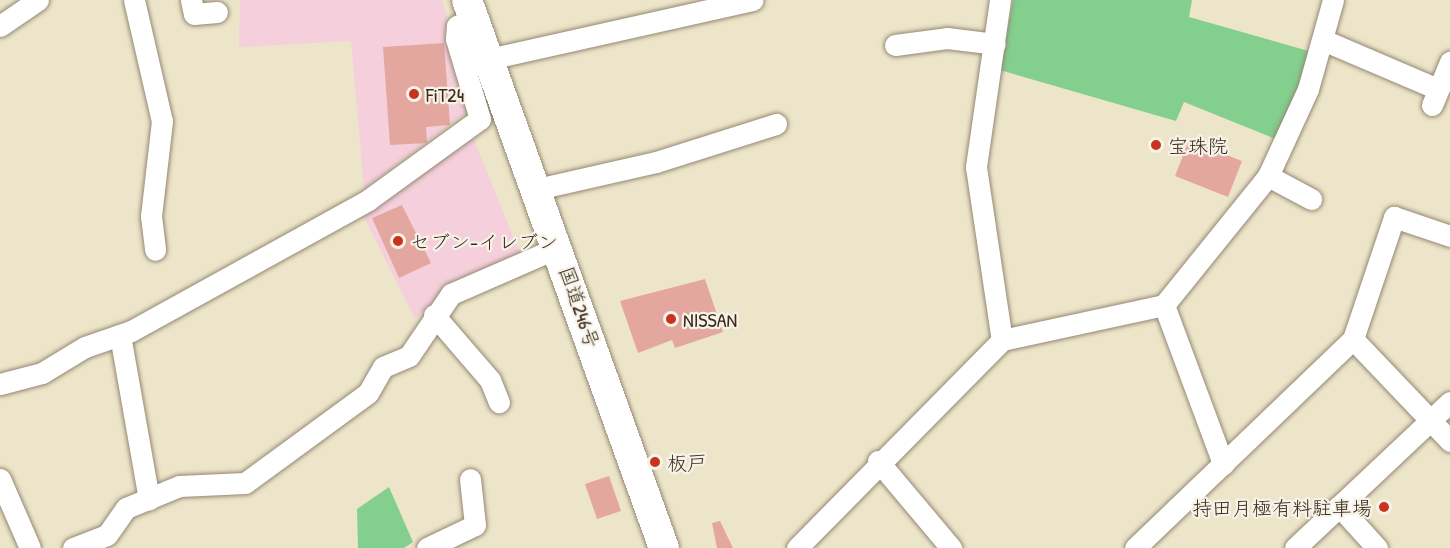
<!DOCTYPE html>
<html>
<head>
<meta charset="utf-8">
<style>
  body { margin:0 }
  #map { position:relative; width:1450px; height:548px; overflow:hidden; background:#ede5c9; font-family:"Patrick Hand","Klee One",sans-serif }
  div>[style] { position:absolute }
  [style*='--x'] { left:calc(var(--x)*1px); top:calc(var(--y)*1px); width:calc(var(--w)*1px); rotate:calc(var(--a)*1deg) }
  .built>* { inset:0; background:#f5cfdb }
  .green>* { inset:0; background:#83cf8d }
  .building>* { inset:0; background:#e4a7a0 }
  .roads { filter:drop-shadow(0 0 2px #948874) drop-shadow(0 0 2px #948874) }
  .minor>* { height:21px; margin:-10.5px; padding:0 10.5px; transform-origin:10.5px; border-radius:10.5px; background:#fff }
  .highway>* { height:30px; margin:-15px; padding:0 15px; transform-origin:15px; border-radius:15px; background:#fff }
  .dots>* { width:16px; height:16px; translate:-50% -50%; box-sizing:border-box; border:3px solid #f7f3e8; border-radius:50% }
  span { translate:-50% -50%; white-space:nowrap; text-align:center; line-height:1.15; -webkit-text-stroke:4.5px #f7f3e8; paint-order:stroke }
  .poi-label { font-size:20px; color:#3b2a1e }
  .left { translate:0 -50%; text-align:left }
  .right { translate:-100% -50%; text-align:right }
  .street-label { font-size:20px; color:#3b2a1e }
</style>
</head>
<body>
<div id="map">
  <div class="built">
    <i style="clip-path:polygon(240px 0,442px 0,470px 110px,364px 189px,351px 41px,239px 47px)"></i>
    <i style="clip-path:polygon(472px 135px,521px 256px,447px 288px,415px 319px,362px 213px)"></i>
  </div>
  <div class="green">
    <i style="clip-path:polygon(1013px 0,1192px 0,1189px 17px,1312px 52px,1278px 140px,1184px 102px,1176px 121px,1000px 70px)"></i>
    <i style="clip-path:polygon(389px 487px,413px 542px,404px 548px,358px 548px,357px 509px)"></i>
  </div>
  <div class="building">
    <i style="clip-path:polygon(444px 43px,450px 125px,426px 127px,427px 143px,390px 145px,383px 47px)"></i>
    <i style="clip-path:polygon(1189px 140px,1242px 161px,1228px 197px,1175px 176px)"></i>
    <i style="clip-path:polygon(402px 205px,431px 263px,399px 278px,372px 218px)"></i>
    <i style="clip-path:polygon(705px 279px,723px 332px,675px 348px,672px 340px,638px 353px,620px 301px)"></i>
    <i style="clip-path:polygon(609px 476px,621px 511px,597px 519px,585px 484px)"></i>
    <i style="clip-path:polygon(720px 521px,733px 548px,717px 548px,712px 523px)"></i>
  </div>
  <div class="roads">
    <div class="minor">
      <i style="--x:134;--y:0;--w:124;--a:77"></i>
      <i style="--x:162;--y:121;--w:96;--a:96.6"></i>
      <i style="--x:151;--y:216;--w:34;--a:83"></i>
      <i style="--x:191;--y:0;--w:14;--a:78"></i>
      <i style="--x:194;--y:14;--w:23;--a:-5"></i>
      <i style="--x:1000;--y:0;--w:169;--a:98.2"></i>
      <i style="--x:976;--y:167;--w:175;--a:81.5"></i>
      <i style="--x:0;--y:26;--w:46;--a:-34.4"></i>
      <i style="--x:1323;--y:40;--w:125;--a:23.1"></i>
      <i style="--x:895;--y:45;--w:52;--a:-7.7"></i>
      <i style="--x:947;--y:38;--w:48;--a:7.1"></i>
      <i style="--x:489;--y:59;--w:270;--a:-12.6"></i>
      <i style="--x:1432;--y:105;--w:47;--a:-67.3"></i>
      <i style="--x:1268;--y:176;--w:49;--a:28.1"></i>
      <i style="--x:537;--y:189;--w:122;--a:-12.8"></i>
      <i style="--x:656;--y:162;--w:126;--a:-17.6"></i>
      <i style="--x:1164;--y:305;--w:170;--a:69.6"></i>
      <i style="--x:434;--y:315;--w:86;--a:49.3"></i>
      <i style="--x:490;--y:380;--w:24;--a:68"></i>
      <i style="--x:120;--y:335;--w:167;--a:80"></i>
      <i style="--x:1353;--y:339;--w:141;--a:46.4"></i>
      <i style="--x:0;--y:384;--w:43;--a:-14.7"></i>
      <i style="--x:42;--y:373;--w:50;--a:-31.2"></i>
      <i style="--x:85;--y:347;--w:49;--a:-19.2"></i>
      <i style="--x:131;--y:331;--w:271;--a:-28.9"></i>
      <i style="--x:368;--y:200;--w:138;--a:-35.9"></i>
      <i style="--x:480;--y:119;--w:84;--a:-106.7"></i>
      <i style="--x:456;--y:39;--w:13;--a:-86"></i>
      <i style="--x:457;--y:26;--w:19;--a:-25"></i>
      <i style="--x:878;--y:461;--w:114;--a:50"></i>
      <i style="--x:0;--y:479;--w:75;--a:66.5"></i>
      <i style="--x:1339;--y:506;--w:57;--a:47.9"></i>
      <i style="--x:73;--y:548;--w:36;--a:-21"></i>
      <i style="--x:107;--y:535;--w:33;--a:-55"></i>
      <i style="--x:126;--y:508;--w:57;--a:-22.5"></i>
      <i style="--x:179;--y:486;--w:66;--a:-2.6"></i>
      <i style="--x:245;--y:483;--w:152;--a:-36.2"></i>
      <i style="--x:368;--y:393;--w:30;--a:-60"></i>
      <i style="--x:383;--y:367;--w:28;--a:-23"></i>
      <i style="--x:409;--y:356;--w:75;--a:-55.9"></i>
      <i style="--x:451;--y:294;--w:118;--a:-23.5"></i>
      <i style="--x:427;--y:548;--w:53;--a:-25.6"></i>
      <i style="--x:475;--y:525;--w:46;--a:-96.2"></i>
      <i style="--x:797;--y:548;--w:292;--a:-45.4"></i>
      <i style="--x:1002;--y:340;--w:166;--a:-12.2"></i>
      <i style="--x:1164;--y:305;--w:166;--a:-51.1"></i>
      <i style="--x:1268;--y:176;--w:96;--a:-65.3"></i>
      <i style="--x:1308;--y:89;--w:92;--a:-74.3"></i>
      <i style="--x:1135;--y:548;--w:302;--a:-43.8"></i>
      <i style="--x:1353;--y:339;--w:129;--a:-71.4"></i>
      <i style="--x:1394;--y:217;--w:59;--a:18.7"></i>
      <i style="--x:1295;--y:548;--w:213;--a:-43.3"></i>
    </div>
    <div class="highway">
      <i style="--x:467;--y:0;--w:582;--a:70.23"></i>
    </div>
  </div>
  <div class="dots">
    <i style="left:414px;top:94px;background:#c8321e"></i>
    <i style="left:1156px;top:145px;background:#c8321e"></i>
    <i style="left:398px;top:241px;background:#c8321e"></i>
    <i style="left:671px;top:319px;background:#c8321e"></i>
    <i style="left:655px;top:462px;background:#c8321e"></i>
    <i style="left:1384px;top:507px;background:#c8321e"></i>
  </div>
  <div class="poi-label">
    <span class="left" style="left:426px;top:94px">FiT24</span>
    <span class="left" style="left:1168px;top:145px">宝珠院</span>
    <span class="left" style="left:410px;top:241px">セブン-イレブン</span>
    <span class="left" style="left:683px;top:319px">NISSAN</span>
    <span class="left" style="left:667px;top:462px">板戸</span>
    <span class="right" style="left:1372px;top:507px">持田月極有料駐車場</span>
  </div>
  <div class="street-label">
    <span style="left:580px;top:307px;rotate:71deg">国道246号</span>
  </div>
</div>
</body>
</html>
